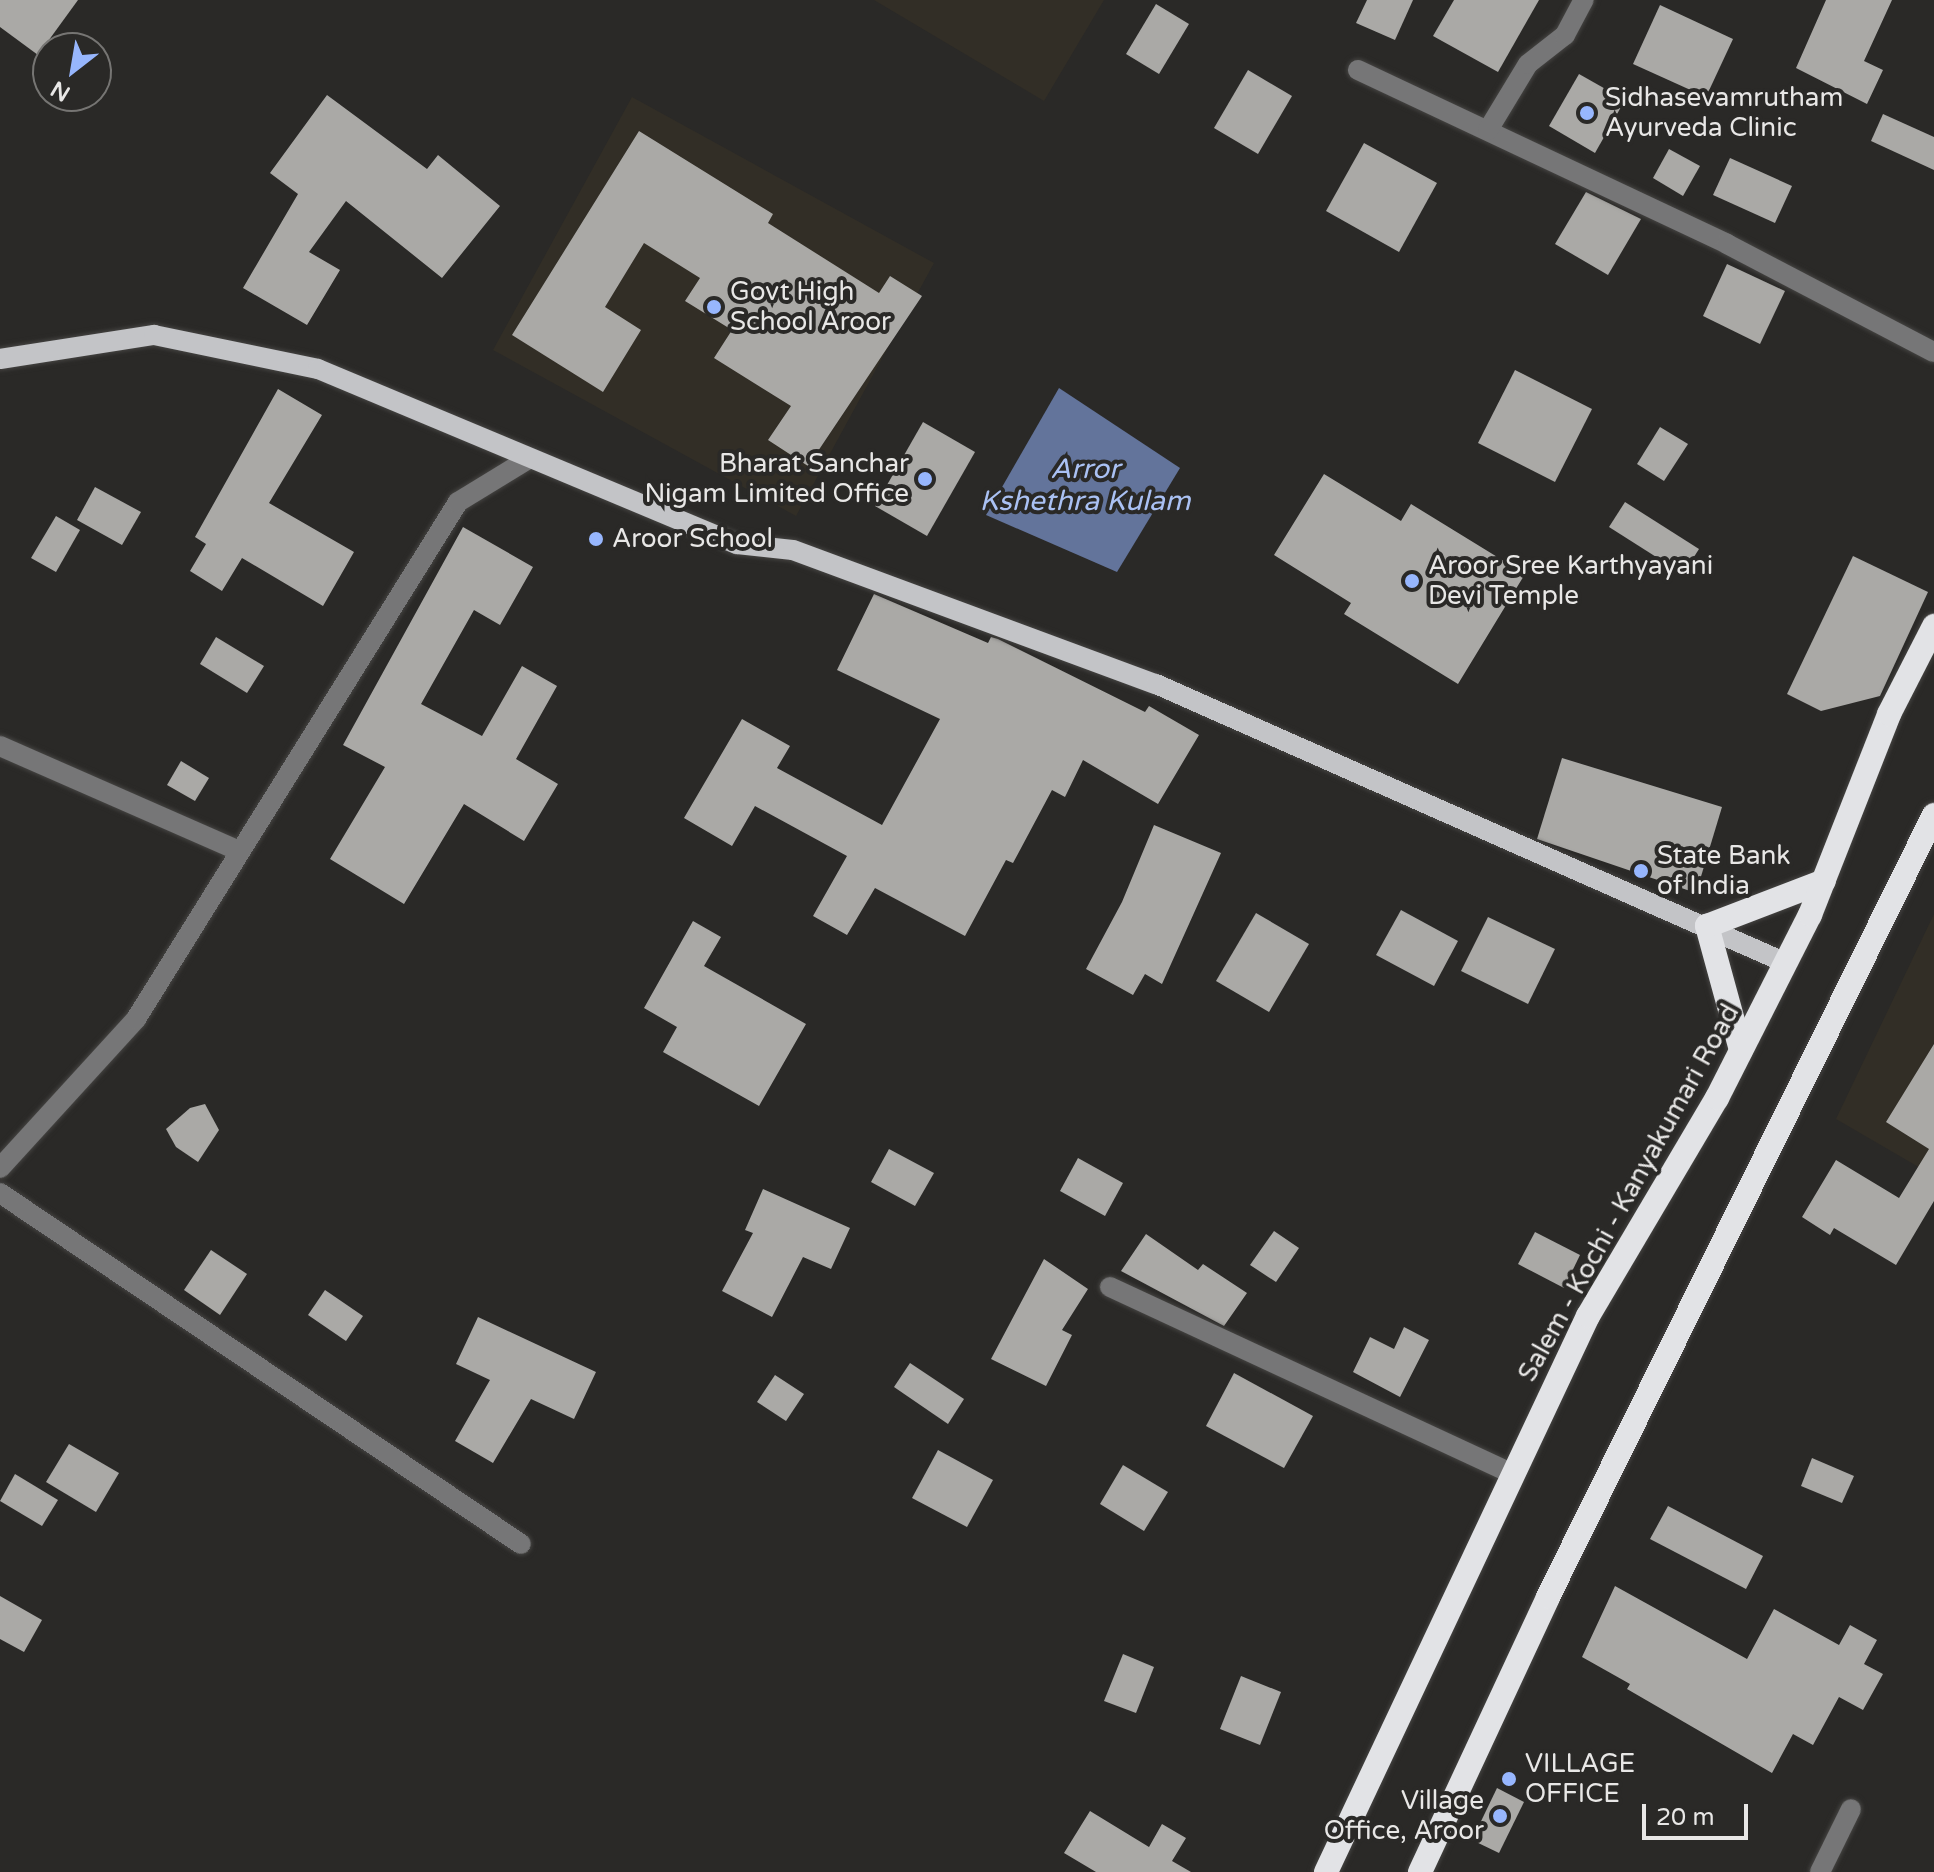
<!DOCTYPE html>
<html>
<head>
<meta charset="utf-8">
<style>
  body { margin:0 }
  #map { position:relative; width:1934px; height:1872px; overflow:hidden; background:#2a2927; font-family:"Varela Round",sans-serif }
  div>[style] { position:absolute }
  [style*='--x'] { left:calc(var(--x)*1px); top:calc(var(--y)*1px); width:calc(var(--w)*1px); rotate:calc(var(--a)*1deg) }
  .built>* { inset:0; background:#322e26 }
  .water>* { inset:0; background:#63749b }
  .building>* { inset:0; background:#aaa9a6 }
  .roads { filter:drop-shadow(0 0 2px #454442) drop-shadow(0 0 2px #454442) }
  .minor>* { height:20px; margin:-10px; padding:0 10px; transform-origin:10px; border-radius:10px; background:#767677 }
  .major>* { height:20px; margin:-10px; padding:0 10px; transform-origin:10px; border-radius:10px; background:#c3c4c7 }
  .highway>* { height:24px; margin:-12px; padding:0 12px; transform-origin:12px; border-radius:12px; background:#e2e3e6 }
  .dots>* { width:22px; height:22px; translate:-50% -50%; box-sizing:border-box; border:4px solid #2a2927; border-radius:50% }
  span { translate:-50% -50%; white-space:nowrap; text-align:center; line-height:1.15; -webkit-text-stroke:8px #2a2927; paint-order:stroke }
  .poi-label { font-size:26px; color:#e8e7e6 }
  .left { translate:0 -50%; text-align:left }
  .right { translate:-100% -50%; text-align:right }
  .street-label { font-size:26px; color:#e8e7e6 }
  .water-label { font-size:28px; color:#aac1f3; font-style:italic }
  .north { position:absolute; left:32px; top:32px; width:80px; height:80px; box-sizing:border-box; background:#2a2927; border:2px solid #767573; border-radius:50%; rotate:211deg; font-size:22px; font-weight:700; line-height:32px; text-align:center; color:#e8e7e6 }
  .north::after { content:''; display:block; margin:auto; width:28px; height:36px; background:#97b6fd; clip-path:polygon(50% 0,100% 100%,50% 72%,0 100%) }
  .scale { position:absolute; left:1642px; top:1804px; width:106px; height:36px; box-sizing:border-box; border:4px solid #e8e7e6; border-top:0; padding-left:10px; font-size:24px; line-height:28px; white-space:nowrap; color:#e8e7e6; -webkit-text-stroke:6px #2a2927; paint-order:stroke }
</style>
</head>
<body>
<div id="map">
  <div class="built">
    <i style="clip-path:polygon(874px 0,1104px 0,1044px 101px)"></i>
    <i style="clip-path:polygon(632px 97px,934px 263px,796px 516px,493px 350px)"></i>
    <i style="clip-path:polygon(1934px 914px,1934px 1176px,1836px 1119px)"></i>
  </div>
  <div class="water">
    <i style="clip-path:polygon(1059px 388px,1180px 468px,1117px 572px,986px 515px)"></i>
  </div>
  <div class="building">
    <i style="clip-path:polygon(0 0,78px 0,38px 55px,0 27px)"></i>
    <i style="clip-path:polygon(1367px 0,1413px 0,1395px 40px,1356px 23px)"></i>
    <i style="clip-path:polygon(1454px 0,1539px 0,1498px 72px,1433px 36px)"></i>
    <i style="clip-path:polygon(1826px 0,1892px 0,1864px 61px,1883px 70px,1867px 104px,1796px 68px)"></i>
    <i style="clip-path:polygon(1156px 4px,1189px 24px,1159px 74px,1126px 54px)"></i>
    <i style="clip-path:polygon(1660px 5px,1733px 39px,1706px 97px,1633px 64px)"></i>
    <i style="clip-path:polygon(1248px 70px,1292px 96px,1258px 154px,1214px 128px)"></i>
    <i style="clip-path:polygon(1579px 74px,1625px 100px,1595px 153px,1549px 126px)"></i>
    <i style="clip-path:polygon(327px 95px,427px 169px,438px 155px,500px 206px,442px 278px,346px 201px,309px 252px,340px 270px,307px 325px,243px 288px,298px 194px,270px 173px)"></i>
    <i style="clip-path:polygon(1883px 114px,1934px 137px,1934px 170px,1871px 141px)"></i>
    <i style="clip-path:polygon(639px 131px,773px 214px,768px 223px,879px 293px,890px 276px,922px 296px,808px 466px,768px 440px,791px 406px,714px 358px,732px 330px,685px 301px,700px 278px,644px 243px,605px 307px,641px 330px,603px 392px,512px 335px)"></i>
    <i style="clip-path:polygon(1364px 143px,1437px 183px,1399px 252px,1326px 211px)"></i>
    <i style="clip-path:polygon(1669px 149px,1700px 166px,1683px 196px,1653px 178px)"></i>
    <i style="clip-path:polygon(1730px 158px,1792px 186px,1775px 223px,1713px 195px)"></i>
    <i style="clip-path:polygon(1586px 192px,1641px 219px,1608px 275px,1555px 244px)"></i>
    <i style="clip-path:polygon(1727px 264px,1785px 291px,1760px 344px,1703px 316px)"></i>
    <i style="clip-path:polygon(1515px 370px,1592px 409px,1555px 482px,1478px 443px)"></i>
    <i style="clip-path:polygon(278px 389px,322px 415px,269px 503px,354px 552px,323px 606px,242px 558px,222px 591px,190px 571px,206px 544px,195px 537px)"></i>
    <i style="clip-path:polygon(923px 422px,975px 452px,927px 536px,875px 506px)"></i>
    <i style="clip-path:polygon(1660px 427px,1688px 444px,1664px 481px,1637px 464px)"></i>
    <i style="clip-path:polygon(1324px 474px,1401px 521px,1411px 504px,1525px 574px,1458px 684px,1344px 614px,1351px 603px,1274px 555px)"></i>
    <i style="clip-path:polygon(95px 487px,141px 512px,122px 545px,77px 520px)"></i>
    <i style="clip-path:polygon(1625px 502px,1699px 549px,1683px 574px,1609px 527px)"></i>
    <i style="clip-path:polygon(56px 516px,80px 530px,56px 572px,31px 558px)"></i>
    <i style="clip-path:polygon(463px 527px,533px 567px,500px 625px,474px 610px,421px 704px,482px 736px,522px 666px,557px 686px,516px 759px,558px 784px,524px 841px,464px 804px,404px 904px,330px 859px,385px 767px,343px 745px)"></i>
    <i style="clip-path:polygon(1853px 556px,1928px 592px,1880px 696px,1821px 711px,1787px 694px)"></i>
    <i style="clip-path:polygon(874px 594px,988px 643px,991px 637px,998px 639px,1145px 712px,1149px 706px,1199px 735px,1158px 804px,1083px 760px,1065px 797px,1052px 790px,1013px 863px,1006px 860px,965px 936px,875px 888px,847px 935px,813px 916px,847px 856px,755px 806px,732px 846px,684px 818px,742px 719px,790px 746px,777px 768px,882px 825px,940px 719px,837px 670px)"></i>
    <i style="clip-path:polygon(216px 637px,264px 666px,247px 693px,200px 664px)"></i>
    <i style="clip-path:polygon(1562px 758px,1722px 807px,1696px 893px,1537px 839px)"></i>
    <i style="clip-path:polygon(181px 761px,209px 778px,195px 801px,167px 785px)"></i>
    <i style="clip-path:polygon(1154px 825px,1221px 853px,1162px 984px,1145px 974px,1133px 995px,1086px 969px,1122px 902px)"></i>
    <i style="clip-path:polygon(1401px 910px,1458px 941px,1434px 986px,1376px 955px)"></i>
    <i style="clip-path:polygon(1256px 913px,1309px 944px,1269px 1012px,1216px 981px)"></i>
    <i style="clip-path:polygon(1488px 917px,1555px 949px,1528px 1004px,1461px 971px)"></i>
    <i style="clip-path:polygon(693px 921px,721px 937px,704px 966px,806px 1024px,759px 1106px,663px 1052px,677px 1027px,644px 1008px)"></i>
    <i style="clip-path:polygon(1934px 1044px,1934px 1201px,1896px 1265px,1834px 1228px,1830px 1235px,1802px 1217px,1836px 1160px,1899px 1198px,1929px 1149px,1886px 1122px)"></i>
    <i style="clip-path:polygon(205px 1104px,219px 1130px,198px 1162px,176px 1147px,166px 1129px,190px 1108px)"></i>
    <i style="clip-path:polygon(889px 1149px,934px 1173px,915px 1206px,871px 1182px)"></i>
    <i style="clip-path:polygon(1078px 1158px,1123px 1183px,1105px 1216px,1060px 1191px)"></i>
    <i style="clip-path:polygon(763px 1189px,850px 1228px,831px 1269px,803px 1257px,772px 1317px,722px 1291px,753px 1233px,745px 1230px)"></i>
    <i style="clip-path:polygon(1274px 1231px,1299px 1248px,1276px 1282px,1250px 1265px)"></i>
    <i style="clip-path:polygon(1535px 1232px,1580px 1255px,1564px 1288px,1518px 1264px)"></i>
    <i style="clip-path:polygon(1146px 1234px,1198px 1270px,1203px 1264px,1247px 1293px,1224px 1326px,1121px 1271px)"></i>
    <i style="clip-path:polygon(211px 1250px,247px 1274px,220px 1315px,184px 1290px)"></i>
    <i style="clip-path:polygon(1044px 1259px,1088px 1289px,1062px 1330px,1072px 1335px,1046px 1386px,991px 1359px)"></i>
    <i style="clip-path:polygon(325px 1290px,363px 1316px,346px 1341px,308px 1315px)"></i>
    <i style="clip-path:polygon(478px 1317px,596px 1372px,574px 1419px,531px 1399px,493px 1463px,455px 1441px,490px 1380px,456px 1364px)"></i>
    <i style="clip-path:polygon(1404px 1327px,1429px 1340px,1400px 1397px,1353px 1372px,1370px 1337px,1394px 1349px)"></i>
    <i style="clip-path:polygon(910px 1363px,964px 1399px,948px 1424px,894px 1387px)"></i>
    <i style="clip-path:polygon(1234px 1373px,1313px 1416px,1284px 1468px,1206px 1426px)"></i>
    <i style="clip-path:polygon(775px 1375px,804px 1394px,786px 1421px,757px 1402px)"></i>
    <i style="clip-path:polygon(69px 1444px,119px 1473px,96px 1512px,46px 1482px)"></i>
    <i style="clip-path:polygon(938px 1450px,993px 1480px,967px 1527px,912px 1498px)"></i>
    <i style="clip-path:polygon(1812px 1458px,1854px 1476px,1842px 1503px,1801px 1486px)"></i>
    <i style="clip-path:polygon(1123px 1465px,1168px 1492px,1144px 1531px,1100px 1504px)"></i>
    <i style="clip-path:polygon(15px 1474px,58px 1500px,42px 1526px,0 1501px)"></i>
    <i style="clip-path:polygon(1668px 1506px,1763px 1556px,1746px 1589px,1650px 1539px)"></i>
    <i style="clip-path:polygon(1615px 1586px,1747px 1659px,1774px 1609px,1839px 1645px,1850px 1625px,1877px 1640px,1864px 1664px,1883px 1674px,1863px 1710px,1839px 1697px,1813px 1745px,1793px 1734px,1772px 1773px,1627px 1689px,1630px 1684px,1582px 1657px)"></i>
    <i style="clip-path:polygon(0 1596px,42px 1620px,24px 1652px,0 1639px)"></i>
    <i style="clip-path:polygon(1123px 1654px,1154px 1667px,1136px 1713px,1104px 1701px)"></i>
    <i style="clip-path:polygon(1241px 1676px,1281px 1692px,1260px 1745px,1220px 1729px)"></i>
    <i style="clip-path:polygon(1497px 1788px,1524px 1802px,1499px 1853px,1472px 1840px)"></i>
    <i style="clip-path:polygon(1090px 1811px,1149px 1847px,1162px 1824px,1186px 1838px,1172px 1861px,1191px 1872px,1096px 1872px,1064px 1853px)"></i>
  </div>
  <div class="roads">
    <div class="minor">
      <i style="--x:1358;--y:70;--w:408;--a:25.2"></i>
      <i style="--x:1727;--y:244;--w:233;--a:27.6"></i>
      <i style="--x:1488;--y:130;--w:77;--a:-58.8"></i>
      <i style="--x:1528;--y:64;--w:47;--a:-38.1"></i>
      <i style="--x:1565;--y:35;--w:40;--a:-62"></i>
      <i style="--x:0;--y:746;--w:261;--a:23.7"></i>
      <i style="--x:0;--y:1168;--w:202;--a:-47.6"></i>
      <i style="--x:136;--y:1019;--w:609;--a:-58.08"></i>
      <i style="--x:458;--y:502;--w:84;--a:-31.4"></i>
      <i style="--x:0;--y:1193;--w:628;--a:33.97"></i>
      <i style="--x:1110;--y:1287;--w:444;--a:24.9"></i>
      <i style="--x:1820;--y:1872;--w:70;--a:-63.8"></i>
    </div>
    <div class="major">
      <i style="--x:0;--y:359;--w:156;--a:-8.9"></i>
      <i style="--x:154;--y:335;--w:167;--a:11.7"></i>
      <i style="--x:318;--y:369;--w:454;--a:22.7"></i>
      <i style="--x:737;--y:544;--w:56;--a:6.1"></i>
      <i style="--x:793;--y:550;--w:387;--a:20.3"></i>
      <i style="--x:1156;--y:684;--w:689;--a:23.89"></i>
    </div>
    <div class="highway">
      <i style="--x:1741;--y:1050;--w:129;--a:-105.3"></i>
      <i style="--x:1707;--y:926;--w:125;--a:-21"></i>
      <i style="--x:1326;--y:1872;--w:615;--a:-64.77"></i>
      <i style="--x:1588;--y:1316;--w:253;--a:-59.4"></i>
      <i style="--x:1717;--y:1098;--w:205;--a:-63.1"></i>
      <i style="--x:1810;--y:915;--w:216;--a:-68.5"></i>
      <i style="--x:1889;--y:714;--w:99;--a:-62.9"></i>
      <i style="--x:1420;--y:1872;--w:303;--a:-65"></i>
      <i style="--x:1548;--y:1597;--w:872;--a:-63.73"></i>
    </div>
  </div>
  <div class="dots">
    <i style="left:1587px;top:113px;background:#97b6fd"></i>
    <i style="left:714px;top:307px;background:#97b6fd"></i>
    <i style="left:925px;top:479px;background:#97b6fd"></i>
    <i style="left:596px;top:539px;background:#97b6fd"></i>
    <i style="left:1412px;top:581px;background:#97b6fd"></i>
    <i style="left:1641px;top:871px;background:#97b6fd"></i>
    <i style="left:1509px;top:1779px;background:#97b6fd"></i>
    <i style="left:1500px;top:1816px;background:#97b6fd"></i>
  </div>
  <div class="poi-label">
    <span class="left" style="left:1605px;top:113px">Sidhasevamrutham<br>Ayurveda Clinic</span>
    <span class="left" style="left:730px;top:307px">Govt High<br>School Aroor</span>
    <span class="right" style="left:909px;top:479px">Bharat Sanchar<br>Nigam Limited Office</span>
    <span class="left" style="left:612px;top:539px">Aroor School</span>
    <span class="left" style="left:1428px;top:581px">Aroor Sree Karthyayani<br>Devi Temple</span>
    <span class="left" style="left:1657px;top:871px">State Bank<br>of India</span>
    <span class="left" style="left:1525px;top:1779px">VILLAGE<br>OFFICE</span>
    <span class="right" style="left:1484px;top:1816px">Village<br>Office, Aroor</span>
  </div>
  <div class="street-label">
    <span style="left:1629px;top:1193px;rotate:-61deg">Salem - Kochi - Kanyakumari Road</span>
  </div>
  <div class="water-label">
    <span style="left:1085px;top:485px">Arror<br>Kshethra Kulam</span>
  </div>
  <div class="north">N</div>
  <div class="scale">20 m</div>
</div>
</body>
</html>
